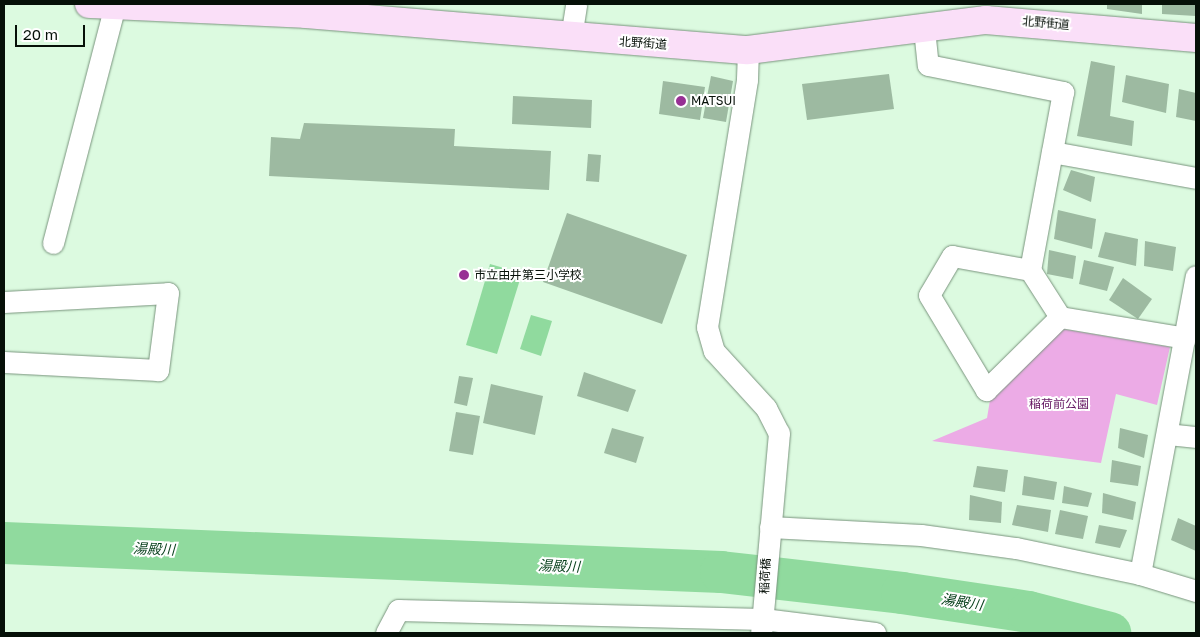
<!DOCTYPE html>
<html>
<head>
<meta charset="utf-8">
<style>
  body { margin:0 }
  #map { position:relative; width:1200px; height:637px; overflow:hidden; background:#dcfae0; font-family:"Golos Text","Noto Sans JP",sans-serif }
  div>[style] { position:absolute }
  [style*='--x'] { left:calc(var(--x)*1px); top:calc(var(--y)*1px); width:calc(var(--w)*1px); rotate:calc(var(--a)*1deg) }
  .green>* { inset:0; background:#ecabe6 }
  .water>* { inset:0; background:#90da9e }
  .river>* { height:42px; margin:-21px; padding:0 21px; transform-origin:21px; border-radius:21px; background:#90da9e }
  .building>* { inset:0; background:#9dbaa1 }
  .roads { filter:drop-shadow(0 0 1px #79947d) drop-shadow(0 0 1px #79947d) }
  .street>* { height:21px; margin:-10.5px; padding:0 10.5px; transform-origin:10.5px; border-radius:10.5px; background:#fff }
  .secondary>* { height:28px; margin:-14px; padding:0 14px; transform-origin:14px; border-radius:14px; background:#fadff8 }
  .dots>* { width:14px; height:14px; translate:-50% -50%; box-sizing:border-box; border:2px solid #fff; border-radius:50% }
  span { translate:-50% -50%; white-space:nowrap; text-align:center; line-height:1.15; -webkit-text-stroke:4px #fff; paint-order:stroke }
  .street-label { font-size:12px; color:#061008 }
  .poi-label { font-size:12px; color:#061008 }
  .left { translate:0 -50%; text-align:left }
  .park-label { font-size:12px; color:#641662 }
  .water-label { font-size:14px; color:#053e19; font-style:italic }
  .frame { position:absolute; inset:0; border:5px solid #061008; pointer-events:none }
  .scale { position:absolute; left:15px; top:25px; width:70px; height:22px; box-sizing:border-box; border:2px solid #061008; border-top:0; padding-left:6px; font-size:15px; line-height:18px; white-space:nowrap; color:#061008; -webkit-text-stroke:4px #fff; paint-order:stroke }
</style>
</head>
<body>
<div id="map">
  <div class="green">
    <i style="clip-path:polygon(1063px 329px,1170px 347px,1157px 405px,1116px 394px,1101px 463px,932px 441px,987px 418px,991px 394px)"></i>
  </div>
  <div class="water">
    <i style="clip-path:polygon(490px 264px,522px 273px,497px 354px,466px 345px)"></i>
    <i style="clip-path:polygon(531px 315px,552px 321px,541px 356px,520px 349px)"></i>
  </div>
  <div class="river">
    <i style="--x:4;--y:543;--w:718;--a:2.32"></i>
    <i style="--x:721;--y:572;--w:182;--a:6.6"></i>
    <i style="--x:902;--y:593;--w:128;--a:8.5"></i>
    <i style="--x:1029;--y:612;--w:84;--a:14.5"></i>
  </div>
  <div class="building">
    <i style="clip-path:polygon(1107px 4px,1142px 4px,1142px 14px,1107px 9px)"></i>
    <i style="clip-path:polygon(1162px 4px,1196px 4px,1196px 16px,1162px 14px)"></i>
    <i style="clip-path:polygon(1091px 61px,1115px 66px,1110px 116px,1134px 121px,1132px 146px,1077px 136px)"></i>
    <i style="clip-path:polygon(889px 74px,894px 109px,807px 120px,802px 84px)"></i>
    <i style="clip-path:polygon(1126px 75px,1169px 84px,1166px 113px,1122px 102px)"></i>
    <i style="clip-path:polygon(711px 76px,733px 81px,726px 122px,703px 118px)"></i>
    <i style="clip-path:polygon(663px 81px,705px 87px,700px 120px,659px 114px)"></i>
    <i style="clip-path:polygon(1179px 89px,1196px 93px,1196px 121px,1176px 117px)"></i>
    <i style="clip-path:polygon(513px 96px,592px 100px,591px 128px,512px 124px)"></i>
    <i style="clip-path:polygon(304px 123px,455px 129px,454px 146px,551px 151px,549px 190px,269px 176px,271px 137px,300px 139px)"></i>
    <i style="clip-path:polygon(588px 154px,601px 155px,599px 182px,586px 181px)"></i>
    <i style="clip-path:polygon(1071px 170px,1095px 177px,1091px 202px,1063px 190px)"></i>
    <i style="clip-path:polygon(1058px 210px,1096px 219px,1092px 249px,1054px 239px)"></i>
    <i style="clip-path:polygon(567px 213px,687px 255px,662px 324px,543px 282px)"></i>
    <i style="clip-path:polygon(1105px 232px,1138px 239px,1136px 266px,1098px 257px)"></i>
    <i style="clip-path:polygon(1145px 241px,1176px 247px,1173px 271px,1144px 266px)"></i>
    <i style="clip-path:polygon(1049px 250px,1076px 256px,1073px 279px,1047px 274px)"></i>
    <i style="clip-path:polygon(1084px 260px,1114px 267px,1107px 291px,1079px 284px)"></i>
    <i style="clip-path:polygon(1123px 278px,1152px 299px,1138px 319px,1109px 300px)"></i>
    <i style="clip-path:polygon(584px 372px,636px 390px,628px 412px,577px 396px)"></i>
    <i style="clip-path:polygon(459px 376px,473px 378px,467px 406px,454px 403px)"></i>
    <i style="clip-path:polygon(491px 384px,543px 396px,535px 435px,483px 423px)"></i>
    <i style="clip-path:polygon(456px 412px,480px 416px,473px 455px,449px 451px)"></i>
    <i style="clip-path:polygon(612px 428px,644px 437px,636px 463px,604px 453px)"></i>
    <i style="clip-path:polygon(1120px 428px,1148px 435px,1144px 458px,1118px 448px)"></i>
    <i style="clip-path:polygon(1112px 460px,1141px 466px,1138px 486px,1110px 482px)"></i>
    <i style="clip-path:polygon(977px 466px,1008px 470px,1005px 492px,973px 487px)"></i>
    <i style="clip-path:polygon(1024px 476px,1057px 482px,1054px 500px,1022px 495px)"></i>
    <i style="clip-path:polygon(1064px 486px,1092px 493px,1088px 507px,1062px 503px)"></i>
    <i style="clip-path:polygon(1103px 493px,1136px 502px,1133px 520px,1102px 513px)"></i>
    <i style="clip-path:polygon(970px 495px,1002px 502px,1001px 523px,969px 520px)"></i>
    <i style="clip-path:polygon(1017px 505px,1051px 510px,1048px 532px,1012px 525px)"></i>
    <i style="clip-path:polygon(1060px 510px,1088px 516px,1083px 539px,1055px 534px)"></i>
    <i style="clip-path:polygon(1178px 518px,1196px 526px,1196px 551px,1171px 540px)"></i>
    <i style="clip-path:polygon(1099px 525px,1127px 530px,1120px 548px,1095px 543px)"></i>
  </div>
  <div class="roads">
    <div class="street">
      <i style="--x:924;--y:29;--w:36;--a:84"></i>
      <i style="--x:928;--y:65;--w:138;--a:11.3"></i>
      <i style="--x:1063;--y:92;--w:181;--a:100.5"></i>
      <i style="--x:1030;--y:270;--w:56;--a:57.4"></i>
      <i style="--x:1060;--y:317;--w:127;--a:9.5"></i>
      <i style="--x:571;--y:37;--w:33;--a:-81"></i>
      <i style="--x:748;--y:50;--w:30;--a:92"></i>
      <i style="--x:747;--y:80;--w:250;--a:99.2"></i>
      <i style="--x:707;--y:327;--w:25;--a:74"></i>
      <i style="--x:714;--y:351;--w:77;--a:47.6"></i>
      <i style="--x:766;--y:408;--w:28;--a:63"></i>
      <i style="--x:779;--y:433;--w:201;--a:95.1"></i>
      <i style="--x:1052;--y:152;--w:146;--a:10.2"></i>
      <i style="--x:53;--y:243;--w:246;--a:-75.4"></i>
      <i style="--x:1030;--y:270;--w:79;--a:-169.8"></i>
      <i style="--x:952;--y:256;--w:45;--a:120.5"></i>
      <i style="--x:929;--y:295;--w:111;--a:59"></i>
      <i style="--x:986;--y:390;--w:104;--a:-44.6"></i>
      <i style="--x:4;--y:302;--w:164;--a:-3.1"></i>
      <i style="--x:168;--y:293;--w:78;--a:97.4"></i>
      <i style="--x:158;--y:370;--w:154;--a:-177"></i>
      <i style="--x:1167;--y:434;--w:29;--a:6"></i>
      <i style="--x:770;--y:527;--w:151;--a:3"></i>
      <i style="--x:921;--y:535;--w:96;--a:7.8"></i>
      <i style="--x:1016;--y:548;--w:127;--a:11.8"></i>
      <i style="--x:1140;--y:574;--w:59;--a:16.9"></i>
      <i style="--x:1140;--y:574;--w:303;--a:-79.4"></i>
      <i style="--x:386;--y:633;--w:26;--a:-62"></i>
      <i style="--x:398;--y:610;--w:365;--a:1.4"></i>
      <i style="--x:763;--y:619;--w:113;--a:7.1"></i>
    </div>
    <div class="secondary">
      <i style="--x:89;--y:4;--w:217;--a:2.6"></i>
      <i style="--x:306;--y:14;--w:443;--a:4.7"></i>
      <i style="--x:748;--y:50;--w:240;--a:-7.2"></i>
      <i style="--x:986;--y:20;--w:211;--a:4.9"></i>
    </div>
  </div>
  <div class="dots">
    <i style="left:681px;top:101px;background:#973094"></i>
    <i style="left:464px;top:275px;background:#973094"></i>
  </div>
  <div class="street-label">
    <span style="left:1046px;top:23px;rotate:5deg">北野街道</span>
    <span style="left:643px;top:43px;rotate:4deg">北野街道</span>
    <span style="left:765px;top:576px;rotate:-87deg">稲荷橋</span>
  </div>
  <div class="poi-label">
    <span class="left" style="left:691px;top:101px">MATSUI</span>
    <span class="left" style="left:474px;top:275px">市立由井第三小学校</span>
  </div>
  <div class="park-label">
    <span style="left:1059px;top:404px">稲荷前公園</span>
  </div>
  <div class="water-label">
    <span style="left:154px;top:549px;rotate:2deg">湯殿川</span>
    <span style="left:559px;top:566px;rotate:2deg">湯殿川</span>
    <span style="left:962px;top:602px;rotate:9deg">湯殿川</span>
  </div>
  <div class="frame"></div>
  <div class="scale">20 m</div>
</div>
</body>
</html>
